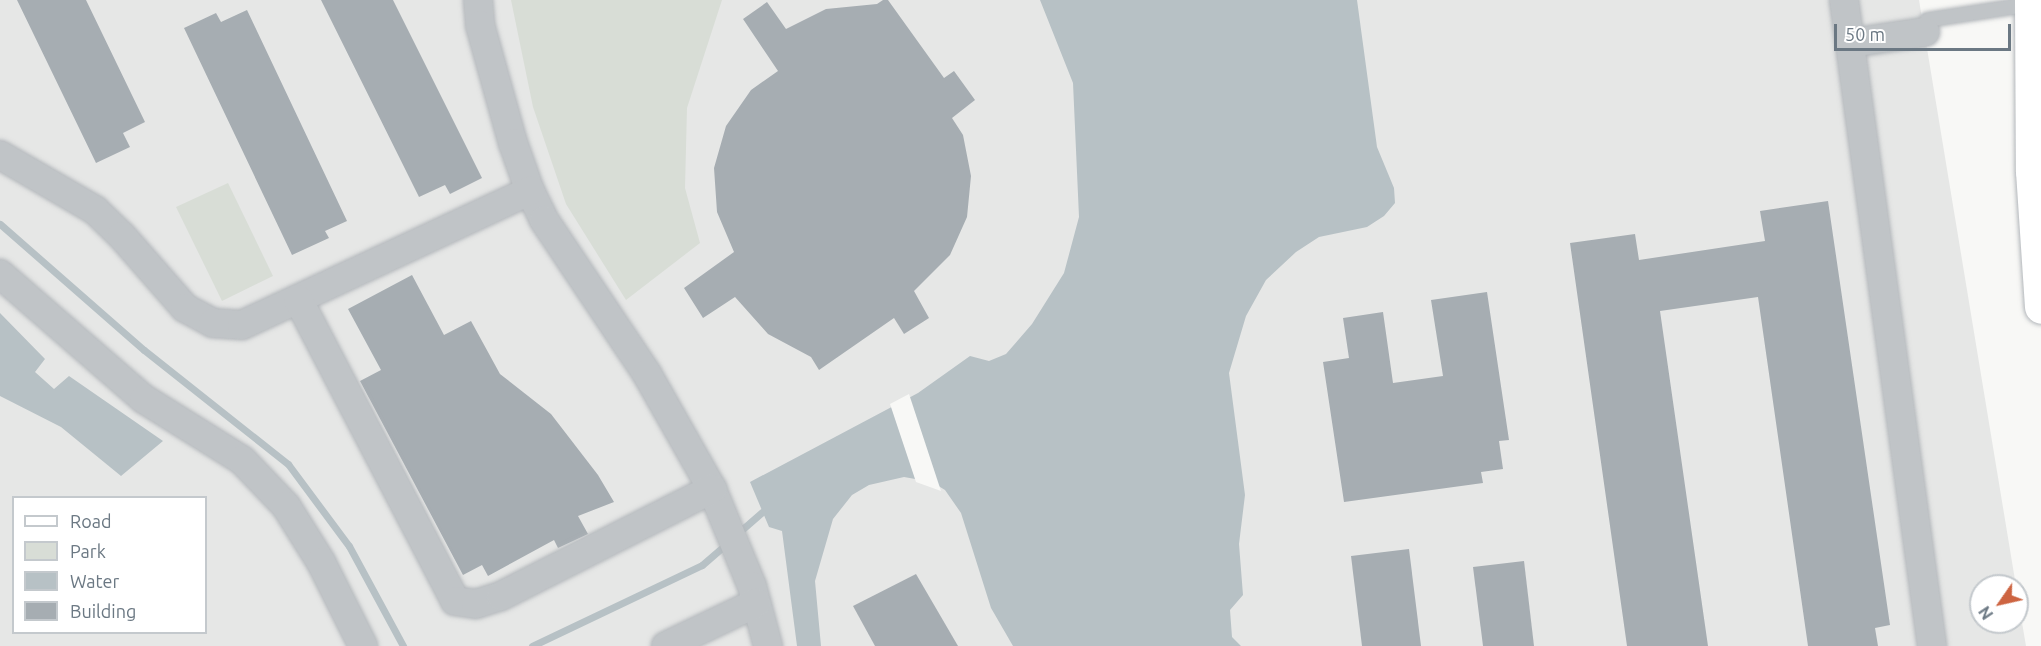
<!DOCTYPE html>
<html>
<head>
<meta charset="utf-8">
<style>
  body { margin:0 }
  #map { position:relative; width:2041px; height:646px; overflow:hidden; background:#f8f8f6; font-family:Ubuntu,sans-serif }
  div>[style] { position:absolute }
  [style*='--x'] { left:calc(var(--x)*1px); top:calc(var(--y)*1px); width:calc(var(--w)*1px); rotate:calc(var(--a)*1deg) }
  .built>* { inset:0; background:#e6e7e6 }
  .green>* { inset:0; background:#d8ddd6 }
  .water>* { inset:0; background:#b7c1c5 }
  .pier>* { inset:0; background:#f8f8f6 }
  .stream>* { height:7px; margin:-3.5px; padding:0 3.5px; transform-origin:3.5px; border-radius:3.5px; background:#b7c1c5 }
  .building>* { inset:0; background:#a6adb2 }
  .roads { filter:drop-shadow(0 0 2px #b3b7bb) drop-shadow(0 0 2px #b3b7bb) }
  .service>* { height:14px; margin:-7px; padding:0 7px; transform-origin:7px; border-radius:7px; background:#c0c4c7 }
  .minor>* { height:28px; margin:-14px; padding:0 14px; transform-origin:14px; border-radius:14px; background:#c0c4c7 }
  .secondary>* { height:33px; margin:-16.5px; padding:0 16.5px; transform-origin:16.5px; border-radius:16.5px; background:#fff }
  span { translate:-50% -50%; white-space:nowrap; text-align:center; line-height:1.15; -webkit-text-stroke:6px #fff; paint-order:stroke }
  .legend { position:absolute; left:12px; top:496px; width:195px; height:138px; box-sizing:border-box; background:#fff; border:2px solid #c4c9cd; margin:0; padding:8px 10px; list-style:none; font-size:18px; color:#6b7883 }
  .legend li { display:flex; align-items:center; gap:12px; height:30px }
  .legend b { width:30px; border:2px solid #c4c9cd }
  .north { position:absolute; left:1969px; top:574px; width:60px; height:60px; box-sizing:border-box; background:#fff; border:2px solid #c4c9cd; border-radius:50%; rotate:236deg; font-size:16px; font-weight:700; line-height:24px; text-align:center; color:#6b7883 }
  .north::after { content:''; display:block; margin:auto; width:21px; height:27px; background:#cd6441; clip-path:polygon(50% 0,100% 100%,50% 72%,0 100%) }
  .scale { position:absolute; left:1834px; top:24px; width:177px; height:27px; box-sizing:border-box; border:3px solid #6b7883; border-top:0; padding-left:8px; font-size:18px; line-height:21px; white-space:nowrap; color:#6b7883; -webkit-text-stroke:4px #fff; paint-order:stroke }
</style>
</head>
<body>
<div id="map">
  <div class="built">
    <i style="clip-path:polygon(evenodd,0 0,1919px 0,2016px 586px,1981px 586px,1981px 622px,2017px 622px,2017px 593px,2026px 646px,0 646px,0 0,14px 498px,206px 498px,206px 632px,14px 632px,14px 498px)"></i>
  </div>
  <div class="green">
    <i style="clip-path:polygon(511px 0,722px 0,687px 108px,685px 188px,700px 243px,626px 300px,566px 204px,533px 107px)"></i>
    <i style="clip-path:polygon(228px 183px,273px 276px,222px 301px,176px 207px)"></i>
  </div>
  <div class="water">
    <i style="clip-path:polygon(1040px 0,1357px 0,1377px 147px,1394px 188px,1395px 203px,1384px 216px,1367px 227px,1319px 237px,1296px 252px,1266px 280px,1246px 316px,1229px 373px,1245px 495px,1239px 544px,1243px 595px,1230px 610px,1232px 637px,1241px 646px,1013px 646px,991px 608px,961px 513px,945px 490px,932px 482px,904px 477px,869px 485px,852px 495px,833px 519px,815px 581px,821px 646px,797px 646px,782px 531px,769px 527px,750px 482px,918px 393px,970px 356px,989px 361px,1006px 354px,1032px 324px,1064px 273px,1079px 217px,1073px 83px)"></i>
    <i style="clip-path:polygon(0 313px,45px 359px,35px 372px,54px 389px,69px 376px,163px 441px,121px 476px,61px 427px,0 396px)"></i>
  </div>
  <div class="pier">
    <i style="clip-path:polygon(909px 394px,941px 491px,916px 482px,890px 404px)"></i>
  </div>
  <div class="stream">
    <i style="--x:0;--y:224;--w:191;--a:41.2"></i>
    <i style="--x:144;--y:350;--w:184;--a:38.4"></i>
    <i style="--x:288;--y:464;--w:102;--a:53.4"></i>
    <i style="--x:349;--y:546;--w:114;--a:61.6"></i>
    <i style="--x:738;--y:533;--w:32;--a:-41"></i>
    <i style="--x:532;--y:646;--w:188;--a:-25.5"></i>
    <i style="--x:702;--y:565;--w:35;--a:-41"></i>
  </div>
  <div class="building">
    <i style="clip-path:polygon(17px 0,86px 0,145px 122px,123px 133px,130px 147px,96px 163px)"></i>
    <i style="clip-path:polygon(321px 0,393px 0,482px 178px,450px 194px,445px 185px,419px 197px)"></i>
    <i style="clip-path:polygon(883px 0,888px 0,944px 78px,954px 71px,975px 100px,952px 118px,963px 135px,971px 176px,967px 217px,950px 255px,914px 291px,929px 318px,904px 334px,894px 318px,819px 370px,811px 357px,768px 334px,735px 297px,703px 318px,684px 288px,734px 252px,717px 212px,714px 168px,726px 126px,751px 90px,778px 71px,743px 19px,767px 2px,786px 29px,826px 9px,877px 4px)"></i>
    <i style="clip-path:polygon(247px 10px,347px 221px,325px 231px,329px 238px,292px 255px,184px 28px,216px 13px,221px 22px)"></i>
    <i style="clip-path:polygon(1828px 201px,1890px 625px,1875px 628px,1878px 646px,1808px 646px,1758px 297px,1660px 311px,1708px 646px,1627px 646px,1570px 243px,1635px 234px,1639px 260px,1765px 241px,1760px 211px)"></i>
    <i style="clip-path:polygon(412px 275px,444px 335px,471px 321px,500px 374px,551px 414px,598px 475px,614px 502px,578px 516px,588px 534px,558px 548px,554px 540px,488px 576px,482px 565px,463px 575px,360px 381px,381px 370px,348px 309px)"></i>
    <i style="clip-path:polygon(1487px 292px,1509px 440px,1499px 441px,1503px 469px,1481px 472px,1483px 483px,1344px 502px,1323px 362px,1349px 358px,1343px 318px,1383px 312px,1393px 383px,1443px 376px,1431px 300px)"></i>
    <i style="clip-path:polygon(1409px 549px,1421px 646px,1362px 646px,1351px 556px)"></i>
    <i style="clip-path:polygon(1524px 561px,1534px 646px,1483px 646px,1473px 567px)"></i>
    <i style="clip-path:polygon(916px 574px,958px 646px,875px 646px,853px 606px)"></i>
  </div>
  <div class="roads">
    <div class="service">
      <i style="--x:1927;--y:20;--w:105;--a:-8.7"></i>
    </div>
    <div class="minor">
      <i style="--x:478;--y:0;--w:25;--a:85"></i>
      <i style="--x:480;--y:25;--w:123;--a:74.4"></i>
      <i style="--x:513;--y:143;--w:51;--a:70.5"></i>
      <i style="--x:530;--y:191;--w:32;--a:64"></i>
      <i style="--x:544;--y:220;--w:185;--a:56.2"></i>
      <i style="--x:647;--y:374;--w:132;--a:60.5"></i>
      <i style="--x:712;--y:489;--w:105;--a:67.6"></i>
      <i style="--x:752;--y:586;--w:62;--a:75.1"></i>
      <i style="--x:1844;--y:0;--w:652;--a:82.24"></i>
      <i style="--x:1851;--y:43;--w:75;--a:-8.5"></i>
      <i style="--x:0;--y:155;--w:110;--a:30.1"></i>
      <i style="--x:95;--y:210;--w:37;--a:44"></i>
      <i style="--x:122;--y:236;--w:96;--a:48.8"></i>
      <i style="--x:185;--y:308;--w:32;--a:28"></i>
      <i style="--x:213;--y:323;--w:29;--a:4"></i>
      <i style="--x:242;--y:325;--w:318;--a:-25"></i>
      <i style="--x:0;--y:274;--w:191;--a:41"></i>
      <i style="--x:144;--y:399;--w:115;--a:31.9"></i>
      <i style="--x:242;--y:460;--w:64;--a:46.3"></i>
      <i style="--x:286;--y:506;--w:66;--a:58"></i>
      <i style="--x:321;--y:562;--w:94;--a:63.4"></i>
      <i style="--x:298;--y:299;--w:340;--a:62.5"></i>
      <i style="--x:455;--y:601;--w:21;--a:8"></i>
      <i style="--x:476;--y:604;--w:26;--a:-18"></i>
      <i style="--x:501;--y:596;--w:237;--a:-26.9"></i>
      <i style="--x:666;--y:646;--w:100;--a:-25.5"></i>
    </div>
    <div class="secondary">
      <i style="--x:2031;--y:0;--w:171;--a:89.7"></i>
      <i style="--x:2032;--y:171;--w:136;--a:86.2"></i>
    </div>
  </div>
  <ul class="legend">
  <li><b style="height:8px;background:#fff"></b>Road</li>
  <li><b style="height:16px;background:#d8ddd6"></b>Park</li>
  <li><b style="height:16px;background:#b7c1c5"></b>Water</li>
  <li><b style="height:16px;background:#a6adb2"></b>Building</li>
  </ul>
  <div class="north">N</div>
  <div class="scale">50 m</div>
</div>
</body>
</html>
